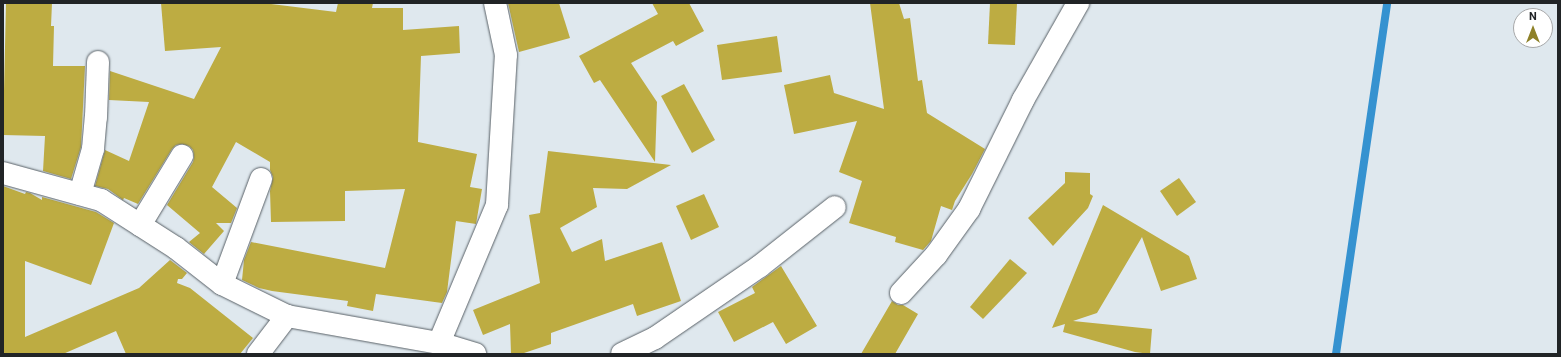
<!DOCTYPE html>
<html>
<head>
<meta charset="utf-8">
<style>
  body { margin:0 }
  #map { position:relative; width:1561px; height:357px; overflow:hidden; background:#dfe8ee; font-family:Roboto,sans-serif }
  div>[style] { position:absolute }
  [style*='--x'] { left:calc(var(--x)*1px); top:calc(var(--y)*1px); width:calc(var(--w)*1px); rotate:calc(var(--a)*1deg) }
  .stream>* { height:8px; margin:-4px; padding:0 4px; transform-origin:4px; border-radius:4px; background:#3592d0 }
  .building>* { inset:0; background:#bdac42 }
  .roads { filter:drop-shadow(0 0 1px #596167) drop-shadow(0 0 1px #596167) }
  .minor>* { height:22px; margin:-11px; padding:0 11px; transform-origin:11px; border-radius:11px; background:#fff }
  span { translate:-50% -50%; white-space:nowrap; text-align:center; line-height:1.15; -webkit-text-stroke:3px #fff; paint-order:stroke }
  .frame { position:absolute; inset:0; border:4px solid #212426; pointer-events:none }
  .north { position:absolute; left:1513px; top:8px; width:40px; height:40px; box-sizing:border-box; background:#fff; border:1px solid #a6a7a8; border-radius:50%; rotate:0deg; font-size:11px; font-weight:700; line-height:16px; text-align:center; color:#212426 }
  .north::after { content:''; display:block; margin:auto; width:14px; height:18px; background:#8e8128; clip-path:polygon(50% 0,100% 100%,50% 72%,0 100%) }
</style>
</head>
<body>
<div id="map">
  <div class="stream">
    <i style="--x:1336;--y:354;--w:355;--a:-81.7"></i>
  </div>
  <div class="building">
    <i style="clip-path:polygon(6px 3px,52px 3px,51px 26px,54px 26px,53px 66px,85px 66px,81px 147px,71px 179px,43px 171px,45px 136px,3px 135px)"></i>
    <i style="clip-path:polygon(161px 3px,263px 3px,336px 12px,338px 3px,373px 3px,372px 8px,403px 8px,403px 30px,459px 26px,460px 53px,421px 56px,418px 142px,477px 154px,470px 187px,482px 189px,476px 224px,456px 221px,447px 292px,442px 303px,376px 294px,373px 311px,347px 306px,348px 301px,272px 291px,259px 288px,242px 280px,244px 260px,251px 242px,385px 268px,405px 189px,345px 191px,345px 221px,271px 222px,270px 191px,273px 177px,270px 170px,270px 162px,236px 142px,212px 187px,237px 208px,231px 223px,216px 223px,224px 231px,204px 254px,189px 242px,200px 233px,167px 205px,193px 162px,194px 157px,193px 150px,189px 146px,182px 144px,176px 145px,172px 149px,138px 204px,124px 198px,123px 200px,108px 189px,95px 186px,105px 150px,129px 161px,149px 102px,109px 100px,110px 71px,194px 99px,221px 47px,165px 51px)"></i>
    <i style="clip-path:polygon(508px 3px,559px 3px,570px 38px,519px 52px)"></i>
    <i style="clip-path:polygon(652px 3px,689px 3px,704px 31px,676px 46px,673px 41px,631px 63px,657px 102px,655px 162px,600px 80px,594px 83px,579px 56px,658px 14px)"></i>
    <i style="clip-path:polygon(870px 3px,899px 3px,904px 19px,910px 18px,918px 81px,922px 80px,927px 113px,985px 149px,972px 174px,955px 201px,952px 210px,941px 206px,931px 241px,923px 250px,895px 242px,896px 237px,849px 223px,862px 181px,839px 172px,857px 121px,794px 134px,784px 85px,830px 75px,834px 93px,884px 109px)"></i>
    <i style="clip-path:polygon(990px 3px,1017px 3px,1015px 45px,988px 44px)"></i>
    <i style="clip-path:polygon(777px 36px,782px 72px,722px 80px,717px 45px)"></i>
    <i style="clip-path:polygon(684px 84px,715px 140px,692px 153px,661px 96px)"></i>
    <i style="clip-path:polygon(548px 151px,671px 165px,627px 189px,593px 188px,597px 207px,560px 228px,572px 252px,602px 239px,605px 261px,662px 242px,681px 301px,637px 316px,633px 304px,551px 333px,551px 344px,521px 354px,511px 354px,510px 324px,483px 335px,473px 310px,540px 283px,529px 215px,540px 213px)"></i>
    <i style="clip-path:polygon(1065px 172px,1090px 173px,1090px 194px,1093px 196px,1088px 208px,1053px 246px,1028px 218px,1065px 183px)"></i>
    <i style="clip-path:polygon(1179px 178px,1196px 202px,1177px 216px,1160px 191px)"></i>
    <i style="clip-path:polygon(3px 186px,25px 194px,26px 192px,30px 193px,42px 200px,42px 197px,96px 212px,114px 223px,91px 285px,25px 261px,25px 337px,139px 288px,170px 260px,187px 273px,182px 279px,178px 279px,177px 283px,190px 288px,253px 338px,240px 354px,126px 354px,116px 331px,63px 354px,3px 354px)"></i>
    <i style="clip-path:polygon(704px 194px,719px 227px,691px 240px,676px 206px)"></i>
    <i style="clip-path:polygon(1103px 205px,1189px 256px,1197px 279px,1161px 291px,1142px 237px,1097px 313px,1073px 321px,1152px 329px,1150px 354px,1135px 352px,1063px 332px,1065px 324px,1052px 328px)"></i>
    <i style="clip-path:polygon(1010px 259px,1027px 273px,983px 319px,970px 307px)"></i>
    <i style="clip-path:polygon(781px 266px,817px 326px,786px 344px,773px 322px,734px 342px,718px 312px,755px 293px,752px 287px)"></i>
    <i style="clip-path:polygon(892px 301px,898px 305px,903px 305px,918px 314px,895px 354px,861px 354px)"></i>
  </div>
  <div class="roads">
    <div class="minor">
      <i style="--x:3;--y:173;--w:102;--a:15.4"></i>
      <i style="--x:101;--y:200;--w:89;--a:32.6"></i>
      <i style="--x:176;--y:248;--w:58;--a:38"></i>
      <i style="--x:222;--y:284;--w:72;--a:26.2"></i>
      <i style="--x:287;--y:316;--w:154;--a:10.1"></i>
      <i style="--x:439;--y:343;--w:38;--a:17"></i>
      <i style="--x:80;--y:194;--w:47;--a:-73.9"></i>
      <i style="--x:93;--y:149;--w:32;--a:-85"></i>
      <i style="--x:96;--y:117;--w:55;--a:-87.9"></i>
      <i style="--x:140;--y:225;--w:81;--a:-58.7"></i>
      <i style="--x:222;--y:284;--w:112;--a:-69.6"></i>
      <i style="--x:901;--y:293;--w:52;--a:-47.4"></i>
      <i style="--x:936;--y:255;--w:57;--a:-54.3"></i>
      <i style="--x:969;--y:209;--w:122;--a:-63.6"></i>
      <i style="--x:1023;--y:100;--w:112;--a:-60.4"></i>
      <i style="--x:439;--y:343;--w:150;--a:-67.2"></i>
      <i style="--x:497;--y:205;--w:150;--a:-86.6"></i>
      <i style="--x:506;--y:55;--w:53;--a:-101.9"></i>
      <i style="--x:258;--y:354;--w:48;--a:-52.7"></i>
      <i style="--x:622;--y:354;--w:37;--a:-26"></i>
      <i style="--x:655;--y:338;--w:127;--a:-34.4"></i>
      <i style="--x:760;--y:266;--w:95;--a:-38.2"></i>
    </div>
  </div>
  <div class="frame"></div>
  <div class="north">N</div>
</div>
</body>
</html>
